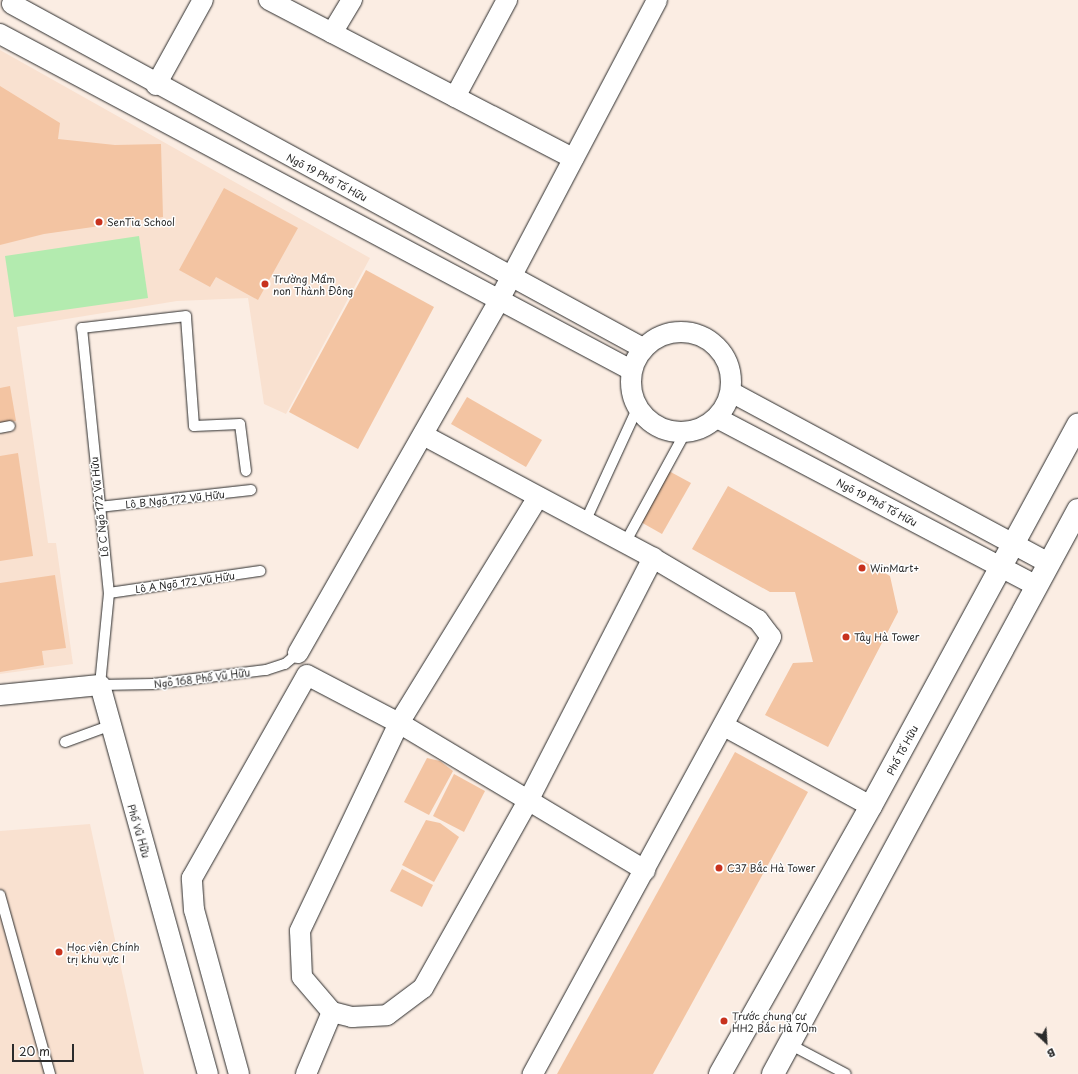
<!DOCTYPE html>
<html>
<head>
<meta charset="utf-8">
<style>
  body { margin:0 }
  #map { position:relative; width:1078px; height:1074px; overflow:hidden; background:#fbede3; font-family:"Playpen Sans",sans-serif }
  div>[style] { position:absolute }
  [style*='--x'] { left:calc(var(--x)*1px); top:calc(var(--y)*1px); width:calc(var(--w)*1px); rotate:calc(var(--a)*1deg) }
  .built>* { inset:0; background:#f9e1d0 }
  .green>* { inset:0; background:#b3ebaf }
  .building>* { inset:0; background:#f3c4a2 }
  .roads { filter:drop-shadow(0 0 1px #2b2b2b) drop-shadow(0 0 1px #2b2b2b) }
  .service>* { height:10px; margin:-5px; padding:0 5px; transform-origin:5px; border-radius:5px; background:#fff }
  .minor>* { height:20px; margin:-10px; padding:0 10px; transform-origin:10px; border-radius:10px; background:#fff }
  .minor>.ring { margin:-10px; padding:0; box-sizing:content-box; background:none; border:20px solid #fff; border-radius:50% }
  .primary>* { height:22px; margin:-11px; padding:0 11px; transform-origin:11px; border-radius:11px; background:#fff }
  .dots>* { width:11px; height:11px; translate:-50% -50%; box-sizing:border-box; border:2px solid #fff; border-radius:50% }
  span { translate:-50% -50%; white-space:nowrap; text-align:center; line-height:1.15; -webkit-text-stroke:3px #fff; paint-order:stroke }
  .street-label { font-size:10px; color:#2b2b2b }
  .poi-label { font-size:10px; color:#2b2b2b }
  .left { translate:0 -50%; text-align:left }
  .north { position:absolute; left:1026px; top:1022px; width:40px; height:40px; -webkit-text-stroke:3px #fff; paint-order:stroke; rotate:155deg; font-size:11px; font-weight:700; line-height:16px; text-align:center; color:#2b2b2b }
  .north::after { content:''; display:block; margin:auto; width:14px; height:18px; background:#2b2b2b; clip-path:polygon(50% 0,100% 100%,50% 72%,0 100%) }
  .scale { position:absolute; left:12px; top:1044px; width:62px; height:18px; box-sizing:border-box; border:2px solid #2b2b2b; border-top:0; padding-left:5px; font-size:12px; line-height:14px; white-space:nowrap; color:#2b2b2b; -webkit-text-stroke:3px #fff; paint-order:stroke }
</style>
</head>
<body>
<div id="map">
  <div class="built">
    <i style="clip-path:polygon(0 50px,370px 258px,286px 414px,264px 404px,248px 298px,177px 301px,17px 327px,48px 543px,56px 543px,73px 664px,0 674px)"></i>
    <i style="clip-path:polygon(90px 824px,144px 1074px,0 1074px,0 831px)"></i>
  </div>
  <div class="green">
    <i style="clip-path:polygon(139px 236px,148px 298px,14px 317px,5px 256px)"></i>
  </div>
  <div class="building">
    <i style="clip-path:polygon(0 86px,60px 123px,58px 139px,115px 145px,161px 144px,163px 217px,44px 234px,0 245px)"></i>
    <i style="clip-path:polygon(224px 188px,298px 228px,258px 300px,216px 277px,210px 287px,179px 270px)"></i>
    <i style="clip-path:polygon(366px 270px,434px 307px,358px 449px,289px 412px)"></i>
    <i style="clip-path:polygon(10px 386px,16px 421px,0 423px,0 388px)"></i>
    <i style="clip-path:polygon(467px 397px,542px 440px,526px 467px,451px 424px)"></i>
    <i style="clip-path:polygon(18px 453px,33px 556px,0 561px,0 456px)"></i>
    <i style="clip-path:polygon(667px 470px,691px 483px,662px 534px,639px 521px)"></i>
    <i style="clip-path:polygon(728px 486px,890px 576px,898px 612px,828px 747px,765px 715px,793px 663px,813px 662px,795px 592px,770px 592px,692px 549px)"></i>
    <i style="clip-path:polygon(55px 575px,66px 648px,42px 651px,44px 665px,0 672px,0 583px)"></i>
    <i style="clip-path:polygon(735px 752px,808px 792px,691px 1005px,653px 1074px,557px 1074px)"></i>
    <i style="clip-path:polygon(427px 758px,440px 761px,453px 771px,429px 815px,404px 802px)"></i>
    <i style="clip-path:polygon(454px 774px,485px 791px,464px 832px,433px 816px)"></i>
    <i style="clip-path:polygon(426px 820px,440px 823px,459px 837px,434px 882px,402px 865px)"></i>
    <i style="clip-path:polygon(402px 869px,433px 885px,422px 907px,390px 891px)"></i>
  </div>
  <div class="roads">
    <div class="service">
      <i style="--x:0;--y:428;--w:10;--a:-11"></i>
      <i style="--x:246;--y:471;--w:47;--a:-97.3"></i>
      <i style="--x:240;--y:424;--w:46;--a:177.5"></i>
      <i style="--x:194;--y:426;--w:110;--a:-94.2"></i>
      <i style="--x:186;--y:316;--w:105;--a:173.4"></i>
      <i style="--x:82;--y:328;--w:266;--a:84.2"></i>
      <i style="--x:109;--y:593;--w:92;--a:95.6"></i>
      <i style="--x:100;--y:685;--w:53;--a:-1.1"></i>
      <i style="--x:153;--y:684;--w:114;--a:-7.1"></i>
      <i style="--x:266;--y:670;--w:20;--a:-18"></i>
      <i style="--x:285;--y:664;--w:17;--a:-40"></i>
      <i style="--x:99;--y:507;--w:153;--a:-6.4"></i>
      <i style="--x:585;--y:522;--w:124;--a:-65.3"></i>
      <i style="--x:625;--y:543;--w:125;--a:-61.4"></i>
      <i style="--x:109;--y:593;--w:153;--a:-8.3"></i>
      <i style="--x:65;--y:742;--w:47;--a:-20"></i>
      <i style="--x:0;--y:895;--w:186;--a:74.4"></i>
      <i style="--x:789;--y:1044;--w:64;--a:27.8"></i>
    </div>
    <div class="minor">
      <i style="--x:269;--y:0;--w:343;--a:27.5"></i>
      <i style="--x:12;--y:4;--w:719;--a:28.6"></i>
      <i style="--x:332;--y:33;--w:39;--a:-59"></i>
      <i style="--x:0;--y:34;--w:715;--a:28.03"></i>
      <i style="--x:156;--y:85;--w:97;--a:-61.1"></i>
      <i style="--x:455;--y:97;--w:110;--a:-61.8"></i>
      <i class="ring" style="left:631px;top:332px;width:80px;height:80px"></i>
      <i style="--x:731;--y:392;--w:361;--a:28.3"></i>
      <i style="--x:717;--y:418;--w:361;--a:27.7"></i>
      <i style="--x:423;--y:435;--w:261;--a:28.1"></i>
      <i style="--x:653;--y:558;--w:122;--a:30.6"></i>
      <i style="--x:758;--y:620;--w:21;--a:53"></i>
      <i style="--x:771;--y:637;--w:498;--a:118.6"></i>
      <i style="--x:538;--y:497;--w:265;--a:121.6"></i>
      <i style="--x:399;--y:723;--w:230;--a:115.5"></i>
      <i style="--x:300;--y:931;--w:46;--a:87.5"></i>
      <i style="--x:302;--y:977;--w:46;--a:49.4"></i>
      <i style="--x:332;--y:1012;--w:21;--a:14"></i>
      <i style="--x:352;--y:1017;--w:35;--a:-3"></i>
      <i style="--x:387;--y:1015;--w:45;--a:-36.9"></i>
      <i style="--x:423;--y:988;--w:212;--a:-60.7"></i>
      <i style="--x:527;--y:803;--w:276;--a:-62.8"></i>
      <i style="--x:298;--y:653;--w:406;--a:-60.3"></i>
      <i style="--x:499;--y:300;--w:339;--a:-62.2"></i>
      <i style="--x:0;--y:695;--w:100;--a:-5.7"></i>
      <i style="--x:100;--y:685;--w:404;--a:74.5"></i>
      <i style="--x:724;--y:726;--w:167;--a:28.6"></i>
      <i style="--x:239;--y:1074;--w:170;--a:-105.3"></i>
      <i style="--x:194;--y:910;--w:32;--a:-94"></i>
      <i style="--x:192;--y:878;--w:233;--a:-60.5"></i>
      <i style="--x:307;--y:675;--w:104;--a:27.6"></i>
      <i style="--x:399;--y:723;--w:287;--a:30.9"></i>
      <i style="--x:306;--y:1074;--w:67;--a:-67.2"></i>
    </div>
    <div class="primary">
      <i style="--x:720;--y:1074;--w:308;--a:-60.6"></i>
      <i style="--x:871;--y:806;--w:434;--a:-61.5"></i>
      <i style="--x:773;--y:1074;--w:641;--a:-61.6"></i>
    </div>
  </div>
  <div class="dots">
    <i style="left:99px;top:222px;background:#c8321e"></i>
    <i style="left:265px;top:284px;background:#c8321e"></i>
    <i style="left:862px;top:568px;background:#c8321e"></i>
    <i style="left:846px;top:637px;background:#c8321e"></i>
    <i style="left:719px;top:868px;background:#c8321e"></i>
    <i style="left:59px;top:952px;background:#c8321e"></i>
    <i style="left:724px;top:1021px;background:#c8321e"></i>
  </div>
  <div class="street-label">
    <span style="left:327px;top:177px;rotate:28deg">Ngõ 19 Phố Tố Hữu</span>
    <span style="left:175px;top:499px;rotate:-6deg">Lô B Ngõ 172 Vũ Hữu</span>
    <span style="left:877px;top:502px;rotate:28deg">Ngõ 19 Phố Tố Hữu</span>
    <span style="left:99px;top:507px;rotate:-96deg">Lô C Ngõ 172 Vũ Hữu</span>
    <span style="left:185px;top:582px;rotate:-8deg">Lô A Ngõ 172 Vũ Hữu</span>
    <span style="left:202px;top:678px;rotate:-7deg">Ngõ 168 Phố Vũ Hữu</span>
    <span style="left:902px;top:750px;rotate:-62deg">Phố Tố Hữu</span>
    <span style="left:139px;top:831px;rotate:74deg">Phố Vũ Hữu</span>
  </div>
  <div class="poi-label">
    <span class="left" style="left:107px;top:222px">SenTia School</span>
    <span class="left" style="left:273px;top:284px">Trường Mầm<br>non Thành Đông</span>
    <span class="left" style="left:870px;top:568px">WinMart+</span>
    <span class="left" style="left:854px;top:637px">Tây Hà Tower</span>
    <span class="left" style="left:727px;top:868px">C37 Bắc Hà Tower</span>
    <span class="left" style="left:67px;top:952px">Học viện Chính<br>trị khu vực I</span>
    <span class="left" style="left:732px;top:1021px">Trước chung cư<br>HH2 Bắc Hà 70m</span>
  </div>
  <div class="north">B</div>
  <div class="scale">20 m</div>
</div>
</body>
</html>
